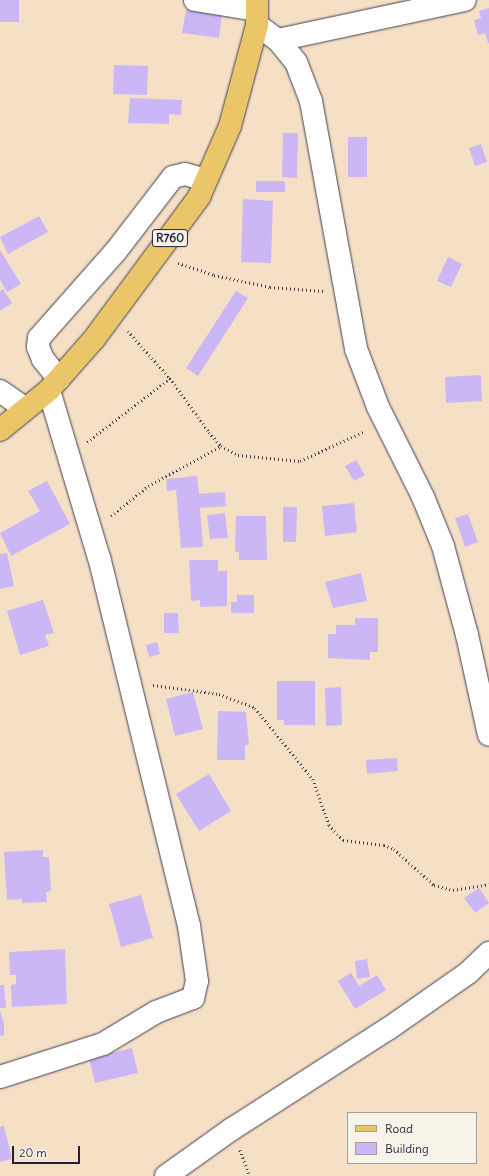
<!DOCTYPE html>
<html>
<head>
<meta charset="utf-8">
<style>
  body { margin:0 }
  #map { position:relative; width:489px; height:1176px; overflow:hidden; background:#f5e0c6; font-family:Delius,sans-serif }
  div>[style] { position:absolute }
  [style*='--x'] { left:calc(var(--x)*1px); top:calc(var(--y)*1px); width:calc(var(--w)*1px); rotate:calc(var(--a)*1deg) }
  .building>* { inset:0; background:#cbb7f5 }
  .path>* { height:2.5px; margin-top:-1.25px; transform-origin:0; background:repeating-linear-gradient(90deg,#423e50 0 1px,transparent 0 4px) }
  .roads { filter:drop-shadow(0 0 1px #423e50) drop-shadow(0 0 1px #423e50) }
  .minor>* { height:22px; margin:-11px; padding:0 11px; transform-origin:11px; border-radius:11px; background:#fff }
  .tertiary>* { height:22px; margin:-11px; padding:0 11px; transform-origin:11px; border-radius:11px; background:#fff }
  .primary>* { height:22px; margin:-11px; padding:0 11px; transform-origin:11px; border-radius:11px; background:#ebc669 }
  span { translate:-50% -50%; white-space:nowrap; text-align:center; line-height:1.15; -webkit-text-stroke:3px #f7f3e8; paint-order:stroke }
  .shield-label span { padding:1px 3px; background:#f7f3e8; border:1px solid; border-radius:3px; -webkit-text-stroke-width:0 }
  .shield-label { font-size:12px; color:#22223b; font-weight:700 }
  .legend { position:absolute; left:347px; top:1112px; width:130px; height:52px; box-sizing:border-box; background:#f7f3e8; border:1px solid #a29fa3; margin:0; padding:5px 7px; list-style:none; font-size:12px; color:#22223b }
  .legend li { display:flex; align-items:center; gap:8px; height:20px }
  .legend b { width:20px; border:1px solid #a29fa3 }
  .scale { position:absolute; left:12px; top:1146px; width:68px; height:18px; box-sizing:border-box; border:2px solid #22223b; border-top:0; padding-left:5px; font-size:12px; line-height:14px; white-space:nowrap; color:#22223b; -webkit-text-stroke:3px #f7f3e8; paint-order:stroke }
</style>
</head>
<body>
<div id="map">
  <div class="building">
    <i style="clip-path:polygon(0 0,19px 0,19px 22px,0 22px)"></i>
    <i style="clip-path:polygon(489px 8px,489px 43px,488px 43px,485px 33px,478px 35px,474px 20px,481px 18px,479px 11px)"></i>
    <i style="clip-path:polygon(186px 10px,222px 15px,219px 38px,182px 33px)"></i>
    <i style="clip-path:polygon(114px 65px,148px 66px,147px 95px,113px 94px)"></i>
    <i style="clip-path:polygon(130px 98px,182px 100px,181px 115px,169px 114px,169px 124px,128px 123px)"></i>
    <i style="clip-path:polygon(283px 133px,298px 133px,297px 178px,282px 177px)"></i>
    <i style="clip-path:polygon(348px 137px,367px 137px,367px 177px,348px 177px)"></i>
    <i style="clip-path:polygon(481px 144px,487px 162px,475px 166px,469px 148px)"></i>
    <i style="clip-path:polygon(256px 181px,285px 181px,285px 192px,256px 192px)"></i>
    <i style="clip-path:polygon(243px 199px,273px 201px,271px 263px,241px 262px)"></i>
    <i style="clip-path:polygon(39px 216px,48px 232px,8px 254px,0 237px)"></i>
    <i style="clip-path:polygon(0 250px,21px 284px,7px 292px,0 280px)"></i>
    <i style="clip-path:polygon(448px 257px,462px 264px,451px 287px,437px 281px)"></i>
    <i style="clip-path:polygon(3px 289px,12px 303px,0 311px,0 291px)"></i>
    <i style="clip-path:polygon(236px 291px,248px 298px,198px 376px,186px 368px)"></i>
    <i style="clip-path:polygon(481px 375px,482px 401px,446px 403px,445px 377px)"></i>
    <i style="clip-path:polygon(356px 460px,365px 475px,354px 481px,345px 466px)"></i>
    <i style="clip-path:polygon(197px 476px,199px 494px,225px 492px,226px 506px,200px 508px,203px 547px,181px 548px,176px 490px,167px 491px,166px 479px)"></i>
    <i style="clip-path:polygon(47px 481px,70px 524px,11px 556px,0 533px,40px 511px,28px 491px)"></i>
    <i style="clip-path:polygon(354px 503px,357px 532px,325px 536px,322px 506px)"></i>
    <i style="clip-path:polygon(283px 507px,297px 507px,296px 542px,283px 542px)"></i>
    <i style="clip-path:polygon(225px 513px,228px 538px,210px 539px,207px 515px)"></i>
    <i style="clip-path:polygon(468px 514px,478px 542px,465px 547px,455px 518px)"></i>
    <i style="clip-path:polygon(236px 516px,266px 516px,267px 560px,239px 560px,239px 552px,235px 552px)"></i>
    <i style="clip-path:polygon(7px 553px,14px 586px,0 589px,0 554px)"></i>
    <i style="clip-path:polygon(189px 560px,218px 560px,218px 571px,227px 571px,227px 606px,200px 607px,200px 600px,191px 601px)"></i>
    <i style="clip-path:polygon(361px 573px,367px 601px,333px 608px,325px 582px)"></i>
    <i style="clip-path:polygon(237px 595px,254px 595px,254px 613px,231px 613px,231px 602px,237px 602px)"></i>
    <i style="clip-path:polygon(43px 600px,54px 633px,45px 635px,49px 646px,20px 655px,7px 611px)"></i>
    <i style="clip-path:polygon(164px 613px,178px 613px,179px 633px,164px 633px)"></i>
    <i style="clip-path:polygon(355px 618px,378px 618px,378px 652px,370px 652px,370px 660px,328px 658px,328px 634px,336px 634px,336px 625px,355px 625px)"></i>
    <i style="clip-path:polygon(157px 642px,160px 654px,149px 657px,146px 645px)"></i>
    <i style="clip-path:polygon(277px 681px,315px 681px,315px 725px,284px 725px,284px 720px,277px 720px)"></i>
    <i style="clip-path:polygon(341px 687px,342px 725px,326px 726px,325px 688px)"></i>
    <i style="clip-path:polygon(193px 692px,203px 729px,175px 736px,166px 699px)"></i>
    <i style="clip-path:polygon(218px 711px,246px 712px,249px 745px,245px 745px,245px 760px,217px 760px)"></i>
    <i style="clip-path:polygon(397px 758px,398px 771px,367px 774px,366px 760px)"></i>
    <i style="clip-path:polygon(209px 774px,231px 811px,199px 831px,176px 794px)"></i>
    <i style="clip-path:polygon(43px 850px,43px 857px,49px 857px,51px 891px,46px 892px,47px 902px,22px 903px,22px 899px,7px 900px,4px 852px)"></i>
    <i style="clip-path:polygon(479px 888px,489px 903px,475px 913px,464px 898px)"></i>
    <i style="clip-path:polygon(141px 895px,153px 938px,121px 947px,109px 904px)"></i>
    <i style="clip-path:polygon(65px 949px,67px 1004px,12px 1007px,11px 985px,16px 984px,16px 975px,10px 975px,9px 952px)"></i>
    <i style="clip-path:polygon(367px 959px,370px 977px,357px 979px,355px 961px)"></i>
    <i style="clip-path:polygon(351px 973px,359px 986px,377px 975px,386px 990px,355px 1009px,338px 981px)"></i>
    <i style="clip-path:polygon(0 985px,4px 985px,6px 1008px,0 1008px)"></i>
    <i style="clip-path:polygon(0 1011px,4px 1023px,4px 1035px,0 1036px)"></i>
    <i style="clip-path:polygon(132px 1048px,138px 1073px,95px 1083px,89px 1058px)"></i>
    <i style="clip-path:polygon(4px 1126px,12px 1159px,0 1162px,0 1127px)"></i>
  </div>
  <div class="path">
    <i style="--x:178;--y:263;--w:38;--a:18"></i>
    <i style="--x:214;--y:275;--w:57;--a:12.1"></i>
    <i style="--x:270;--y:287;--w:54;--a:4.2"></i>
    <i style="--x:128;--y:331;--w:63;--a:48.2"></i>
    <i style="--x:170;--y:378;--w:67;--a:54.2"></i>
    <i style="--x:209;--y:432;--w:18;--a:49"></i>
    <i style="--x:221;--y:446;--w:19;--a:28"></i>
    <i style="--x:238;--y:455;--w:62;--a:5.5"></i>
    <i style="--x:300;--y:461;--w:72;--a:-24.8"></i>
    <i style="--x:87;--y:442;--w:105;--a:-37.6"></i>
    <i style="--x:111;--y:516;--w:48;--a:-39"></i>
    <i style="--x:148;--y:486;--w:83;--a:-28.7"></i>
    <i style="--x:153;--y:685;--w:67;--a:7.8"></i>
    <i style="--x:219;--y:694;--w:39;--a:21"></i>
    <i style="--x:255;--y:708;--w:92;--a:50.8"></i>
    <i style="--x:313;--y:779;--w:49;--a:70.8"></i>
    <i style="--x:329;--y:825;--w:21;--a:47"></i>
    <i style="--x:343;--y:840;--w:41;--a:7"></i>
    <i style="--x:384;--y:845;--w:11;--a:22"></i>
    <i style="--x:394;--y:849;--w:54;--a:42"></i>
    <i style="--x:434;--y:885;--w:20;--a:15"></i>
    <i style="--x:453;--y:890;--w:36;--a:-9"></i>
    <i style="--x:240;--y:1150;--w:28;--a:69"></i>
  </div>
  <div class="roads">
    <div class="minor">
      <i style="--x:195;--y:0;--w:62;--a:9.3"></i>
      <i style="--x:278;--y:40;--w:191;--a:-12.1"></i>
      <i style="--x:59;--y:379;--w:26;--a:-129"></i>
      <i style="--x:43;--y:359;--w:13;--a:-113"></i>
      <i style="--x:38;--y:347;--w:9;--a:-84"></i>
      <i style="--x:39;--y:338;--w:116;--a:-48.5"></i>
      <i style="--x:116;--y:251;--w:93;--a:-52.4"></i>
      <i style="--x:173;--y:177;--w:12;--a:-14"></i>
      <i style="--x:185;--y:174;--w:22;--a:16"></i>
      <i style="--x:0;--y:391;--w:29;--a:35"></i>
      <i style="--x:0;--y:1077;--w:108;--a:-17.8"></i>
      <i style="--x:103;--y:1044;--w:62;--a:-31.1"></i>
      <i style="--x:156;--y:1012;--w:40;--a:-21"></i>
      <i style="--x:193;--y:998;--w:17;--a:-77"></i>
      <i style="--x:197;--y:981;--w:56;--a:-98.3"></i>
      <i style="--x:189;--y:926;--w:379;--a:-103.7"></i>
      <i style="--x:99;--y:558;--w:175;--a:-106.6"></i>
      <i style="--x:166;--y:1176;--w:81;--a:-35.5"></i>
      <i style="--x:232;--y:1129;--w:185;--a:-32.7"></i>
      <i style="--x:388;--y:1029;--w:98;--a:-35"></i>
      <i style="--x:468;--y:973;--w:29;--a:-44"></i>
    </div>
    <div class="tertiary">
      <i style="--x:257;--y:25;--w:26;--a:36"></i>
      <i style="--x:278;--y:40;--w:28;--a:51"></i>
      <i style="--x:296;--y:62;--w:42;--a:69"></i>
      <i style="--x:311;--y:101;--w:252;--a:79.7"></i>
      <i style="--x:356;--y:349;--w:62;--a:69.2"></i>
      <i style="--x:378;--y:407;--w:101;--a:63.4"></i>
      <i style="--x:423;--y:497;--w:53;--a:67.8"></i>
      <i style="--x:443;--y:546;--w:92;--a:74.9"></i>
      <i style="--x:467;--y:635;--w:102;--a:77.6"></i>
    </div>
    <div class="primary">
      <i style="--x:0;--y:430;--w:63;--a:-39.2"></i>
      <i style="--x:49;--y:390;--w:68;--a:-48.6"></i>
      <i style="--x:94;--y:339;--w:177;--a:-53.5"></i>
      <i style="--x:199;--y:197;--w:77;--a:-66.4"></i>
      <i style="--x:230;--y:126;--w:105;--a:-75"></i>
      <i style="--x:257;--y:25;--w:25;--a:-90"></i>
    </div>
  </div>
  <div class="shield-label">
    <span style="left:170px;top:238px">R760</span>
  </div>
  <ul class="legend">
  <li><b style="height:5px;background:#ebc669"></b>Road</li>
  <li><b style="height:11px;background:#cbb7f5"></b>Building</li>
  </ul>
  <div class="scale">20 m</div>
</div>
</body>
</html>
